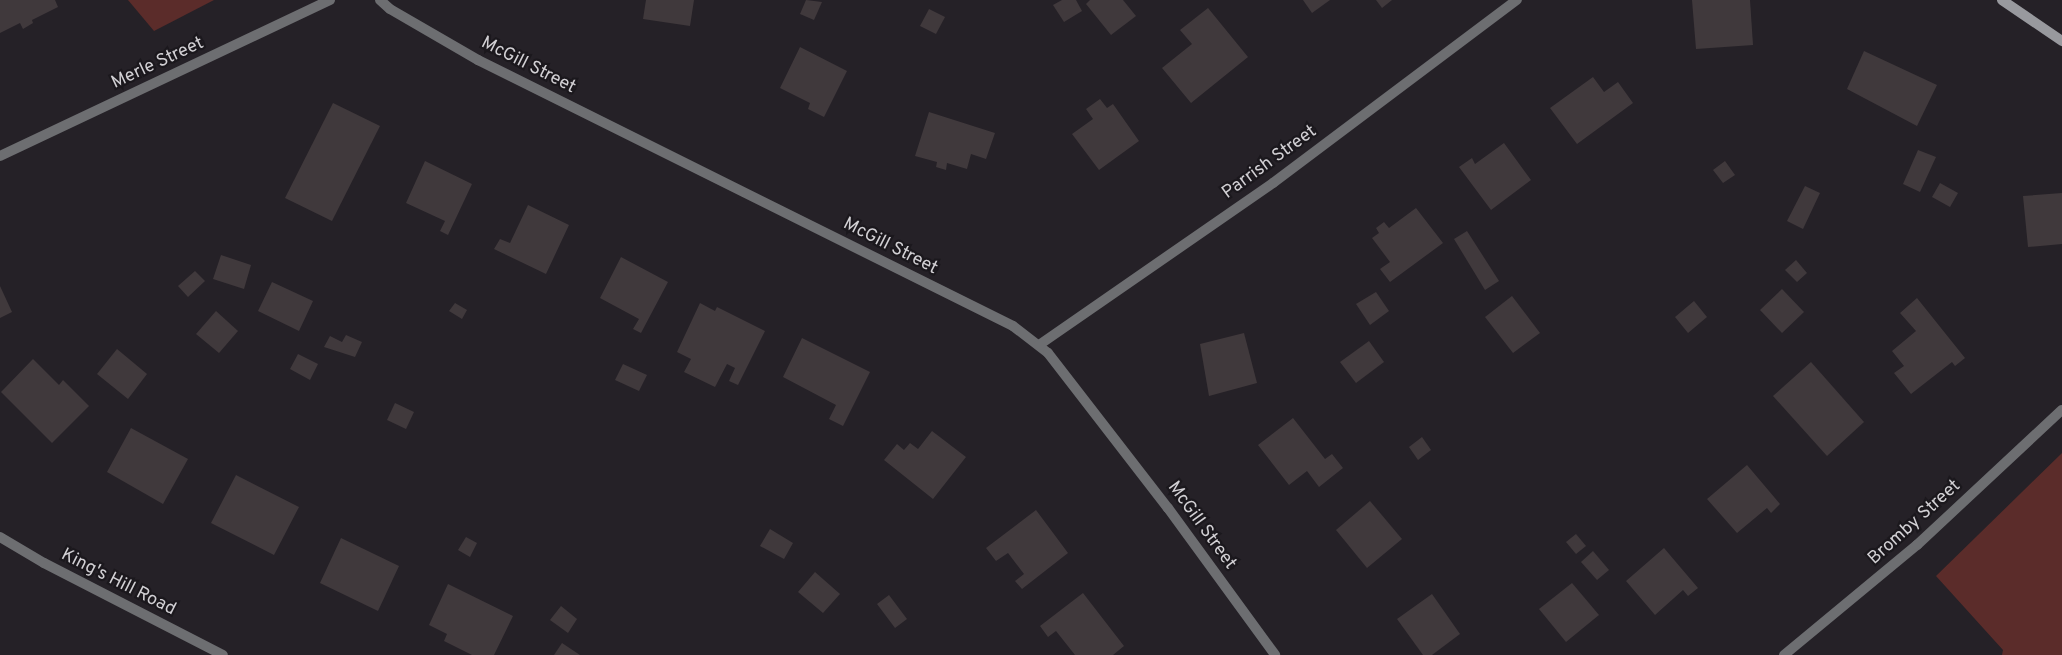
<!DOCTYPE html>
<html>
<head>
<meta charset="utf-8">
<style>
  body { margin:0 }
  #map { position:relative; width:2062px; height:655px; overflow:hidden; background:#252127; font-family:Overpass,sans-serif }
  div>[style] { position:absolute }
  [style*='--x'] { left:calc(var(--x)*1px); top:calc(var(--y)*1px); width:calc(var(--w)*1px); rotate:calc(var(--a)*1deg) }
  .green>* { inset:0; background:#5b2c2a }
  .building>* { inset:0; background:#40393c }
  .street>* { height:10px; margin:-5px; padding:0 5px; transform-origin:5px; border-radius:5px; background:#6d6e71 }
  .secondary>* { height:10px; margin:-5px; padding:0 5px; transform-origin:5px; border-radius:5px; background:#98999e }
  span { translate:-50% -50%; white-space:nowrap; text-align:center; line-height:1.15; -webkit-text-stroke:4.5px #1b181d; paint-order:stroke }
  .street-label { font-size:18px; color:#d2d0d4 }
</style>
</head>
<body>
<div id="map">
  <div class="green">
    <i style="clip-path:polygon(128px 0,214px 0,154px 31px)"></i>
    <i style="clip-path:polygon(2062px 453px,2062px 655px,2002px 655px,2003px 650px,1936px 576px)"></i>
  </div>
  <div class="building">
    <i style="clip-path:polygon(0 0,55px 0,58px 7px,32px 20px,33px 23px,23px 29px,20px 23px,0 33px)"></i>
    <i style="clip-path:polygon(646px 0,694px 0,690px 26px,643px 19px)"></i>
    <i style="clip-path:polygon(806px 0,822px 2px,814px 20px,800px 14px)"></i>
    <i style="clip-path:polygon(1062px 0,1076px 0,1082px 11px,1064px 22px,1053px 5px)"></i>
    <i style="clip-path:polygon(1090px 0,1123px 0,1136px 16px,1111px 35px,1086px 4px)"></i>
    <i style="clip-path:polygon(1303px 0,1330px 0,1312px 13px)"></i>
    <i style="clip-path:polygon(1376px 0,1392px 0,1382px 8px)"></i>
    <i style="clip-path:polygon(1692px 0,1750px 0,1753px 45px,1696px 49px)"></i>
    <i style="clip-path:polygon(1208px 8px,1248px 57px,1191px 103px,1162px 68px,1192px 44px,1180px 30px)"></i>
    <i style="clip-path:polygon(929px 9px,945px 17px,936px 34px,920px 26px)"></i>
    <i style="clip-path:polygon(800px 47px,847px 71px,824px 117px,808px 109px,810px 103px,780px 88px)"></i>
    <i style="clip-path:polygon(1864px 51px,1937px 85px,1917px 126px,1847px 89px)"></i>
    <i style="clip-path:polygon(1593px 77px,1604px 92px,1618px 82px,1633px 103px,1577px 144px,1550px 108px)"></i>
    <i style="clip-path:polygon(1100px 99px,1107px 108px,1113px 104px,1139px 141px,1099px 170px,1072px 134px,1093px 119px,1086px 109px)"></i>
    <i style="clip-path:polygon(333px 103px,380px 126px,332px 221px,285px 198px)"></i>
    <i style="clip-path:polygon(929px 112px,995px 133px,986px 159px,971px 154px,967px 169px,947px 163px,946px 170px,936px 167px,937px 162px,915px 156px)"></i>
    <i style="clip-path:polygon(1504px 143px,1531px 180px,1491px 210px,1459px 167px,1472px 158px,1475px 164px)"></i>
    <i style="clip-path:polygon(1918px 150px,1936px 157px,1920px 192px,1903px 184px)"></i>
    <i style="clip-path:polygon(425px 161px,472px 184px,448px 235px,440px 231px,445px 221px,406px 203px)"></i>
    <i style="clip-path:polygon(1725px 161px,1735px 175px,1723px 183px,1713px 170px)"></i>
    <i style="clip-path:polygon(1940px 183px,1958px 193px,1950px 207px,1932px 197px)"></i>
    <i style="clip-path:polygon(1805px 186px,1820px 193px,1803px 229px,1787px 221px)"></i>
    <i style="clip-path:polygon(2062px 193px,2062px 244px,2028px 247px,2023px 196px)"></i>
    <i style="clip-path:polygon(528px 205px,569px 225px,546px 274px,494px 249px,500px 239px,510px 243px)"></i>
    <i style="clip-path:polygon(1416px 208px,1443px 243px,1390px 282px,1380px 269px,1390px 262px,1372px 238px,1379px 233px,1376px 228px,1384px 222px,1389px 228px)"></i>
    <i style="clip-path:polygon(1467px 231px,1499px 281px,1485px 290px,1454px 239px)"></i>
    <i style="clip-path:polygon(221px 255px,251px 265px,244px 289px,213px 279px)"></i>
    <i style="clip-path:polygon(621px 257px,668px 282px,641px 333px,633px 329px,639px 319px,600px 298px)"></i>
    <i style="clip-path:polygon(1796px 260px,1807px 273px,1797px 282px,1785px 270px)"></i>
    <i style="clip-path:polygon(195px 271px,205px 281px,188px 297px,178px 286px)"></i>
    <i style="clip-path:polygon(272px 282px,313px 301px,299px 331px,258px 311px)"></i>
    <i style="clip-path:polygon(0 286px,12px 312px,0 318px)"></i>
    <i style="clip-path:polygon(1782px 289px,1804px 312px,1782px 333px,1760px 310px)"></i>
    <i style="clip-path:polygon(1376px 292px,1389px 311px,1370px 325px,1356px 304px)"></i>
    <i style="clip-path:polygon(1512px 296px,1540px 333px,1513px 353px,1485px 317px)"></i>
    <i style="clip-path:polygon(1917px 298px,1965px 358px,1955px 366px,1952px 362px,1911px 394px,1894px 373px,1904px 366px,1892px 351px,1916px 331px,1900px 313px)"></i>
    <i style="clip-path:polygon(1694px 301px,1707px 317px,1688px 333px,1675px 317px)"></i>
    <i style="clip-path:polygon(455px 303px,467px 310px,462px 319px,449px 311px)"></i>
    <i style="clip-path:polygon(700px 303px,715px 311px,717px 307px,765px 331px,738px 385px,729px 381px,735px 368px,727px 364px,715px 387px,684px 372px,691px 359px,677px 352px)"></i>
    <i style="clip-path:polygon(216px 311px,238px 331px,219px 353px,196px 334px)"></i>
    <i style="clip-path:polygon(1244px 333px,1257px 383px,1209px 396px,1200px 344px)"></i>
    <i style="clip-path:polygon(346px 335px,362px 342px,355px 357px,324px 347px,330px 336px,342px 342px)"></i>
    <i style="clip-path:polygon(802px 338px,870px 372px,843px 426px,829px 419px,836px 405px,783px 377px)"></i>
    <i style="clip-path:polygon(1369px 341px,1384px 362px,1356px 383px,1340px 362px)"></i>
    <i style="clip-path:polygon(117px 349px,147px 374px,128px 399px,97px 374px)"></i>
    <i style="clip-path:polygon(298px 354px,318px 364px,310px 380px,290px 369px)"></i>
    <i style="clip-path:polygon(33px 359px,59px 385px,63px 380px,89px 406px,52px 443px,1px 392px)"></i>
    <i style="clip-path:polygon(1811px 362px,1864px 422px,1827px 456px,1773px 396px)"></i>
    <i style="clip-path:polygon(623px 364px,647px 375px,639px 391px,615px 380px)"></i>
    <i style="clip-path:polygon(395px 403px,414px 412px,406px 429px,387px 420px)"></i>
    <i style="clip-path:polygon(1293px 418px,1325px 459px,1332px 454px,1343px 468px,1319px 487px,1307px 471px,1289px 485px,1258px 445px)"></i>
    <i style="clip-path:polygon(131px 428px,188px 459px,163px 504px,107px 472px)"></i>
    <i style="clip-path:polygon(932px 431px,966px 457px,933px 499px,884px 460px,897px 444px,904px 450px,910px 443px,918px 449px)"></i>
    <i style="clip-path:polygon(1422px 437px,1431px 450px,1418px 460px,1409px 447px)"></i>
    <i style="clip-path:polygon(1747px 465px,1780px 504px,1771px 513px,1767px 508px,1737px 533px,1707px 499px)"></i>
    <i style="clip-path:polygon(236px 475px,299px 507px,274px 555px,211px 523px)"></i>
    <i style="clip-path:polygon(1370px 501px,1402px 539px,1367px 568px,1336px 530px)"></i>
    <i style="clip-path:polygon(1036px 510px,1068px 553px,1022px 589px,1015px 581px,1024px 574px,1008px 553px,996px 561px,986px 548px)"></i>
    <i style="clip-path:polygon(770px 529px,793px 543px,784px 559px,760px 546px)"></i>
    <i style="clip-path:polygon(1576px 534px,1586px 546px,1576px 554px,1566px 542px)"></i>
    <i style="clip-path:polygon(466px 537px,477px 543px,470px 557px,458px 550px)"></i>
    <i style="clip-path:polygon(341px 538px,399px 566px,378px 611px,320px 583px)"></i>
    <i style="clip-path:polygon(1664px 548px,1698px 588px,1688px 596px,1683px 590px,1655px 615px,1626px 581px)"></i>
    <i style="clip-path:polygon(1593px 551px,1609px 570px,1597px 580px,1581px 562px)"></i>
    <i style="clip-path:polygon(815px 572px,840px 594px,823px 613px,798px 592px)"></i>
    <i style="clip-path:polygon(1572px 583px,1599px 615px,1566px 642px,1539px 609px)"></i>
    <i style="clip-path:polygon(448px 584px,513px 616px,494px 655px,472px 655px,444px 641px,447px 634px,429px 625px)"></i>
    <i style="clip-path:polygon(1083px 593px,1124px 646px,1113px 655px,1075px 655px,1056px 631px,1048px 637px,1040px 626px)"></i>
    <i style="clip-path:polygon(1432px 594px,1460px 634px,1432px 655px,1423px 655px,1397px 619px)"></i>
    <i style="clip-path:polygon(889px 595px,907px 619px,895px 628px,877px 604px)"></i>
    <i style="clip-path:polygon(561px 606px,577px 619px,568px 633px,550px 620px)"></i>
    <i style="clip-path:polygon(562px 643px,580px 655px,554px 655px)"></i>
  </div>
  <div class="street">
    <i style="--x:380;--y:0;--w:13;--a:42"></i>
    <i style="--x:390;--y:9;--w:102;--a:30.1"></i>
    <i style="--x:478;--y:60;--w:597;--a:26.44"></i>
    <i style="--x:1013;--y:326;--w:44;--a:37.6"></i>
    <i style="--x:1048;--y:353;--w:196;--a:52.3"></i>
    <i style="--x:1168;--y:508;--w:182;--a:53.9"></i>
    <i style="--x:0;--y:156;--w:365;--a:-25.3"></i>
    <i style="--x:1039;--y:345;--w:285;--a:-34.7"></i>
    <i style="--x:1273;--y:183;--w:305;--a:-36.9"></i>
    <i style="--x:0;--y:537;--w:51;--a:30.6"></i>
    <i style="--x:44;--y:563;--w:201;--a:27.2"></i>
    <i style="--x:1784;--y:655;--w:173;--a:-39.6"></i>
    <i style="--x:1917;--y:545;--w:198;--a:-43"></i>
  </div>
  <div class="secondary">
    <i style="--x:2002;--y:0;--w:73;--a:34.3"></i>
  </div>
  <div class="street-label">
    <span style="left:158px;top:64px;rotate:-25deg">Merle Street</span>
    <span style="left:528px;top:66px;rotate:27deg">McGill Street</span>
    <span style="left:1270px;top:163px;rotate:-36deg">Parrish Street</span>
    <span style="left:890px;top:247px;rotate:27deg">McGill Street</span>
    <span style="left:1915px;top:523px;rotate:-42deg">Bromby Street</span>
    <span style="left:1201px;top:526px;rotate:54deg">McGill Street</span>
    <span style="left:118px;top:583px;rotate:27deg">King's Hill Road</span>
  </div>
</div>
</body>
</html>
